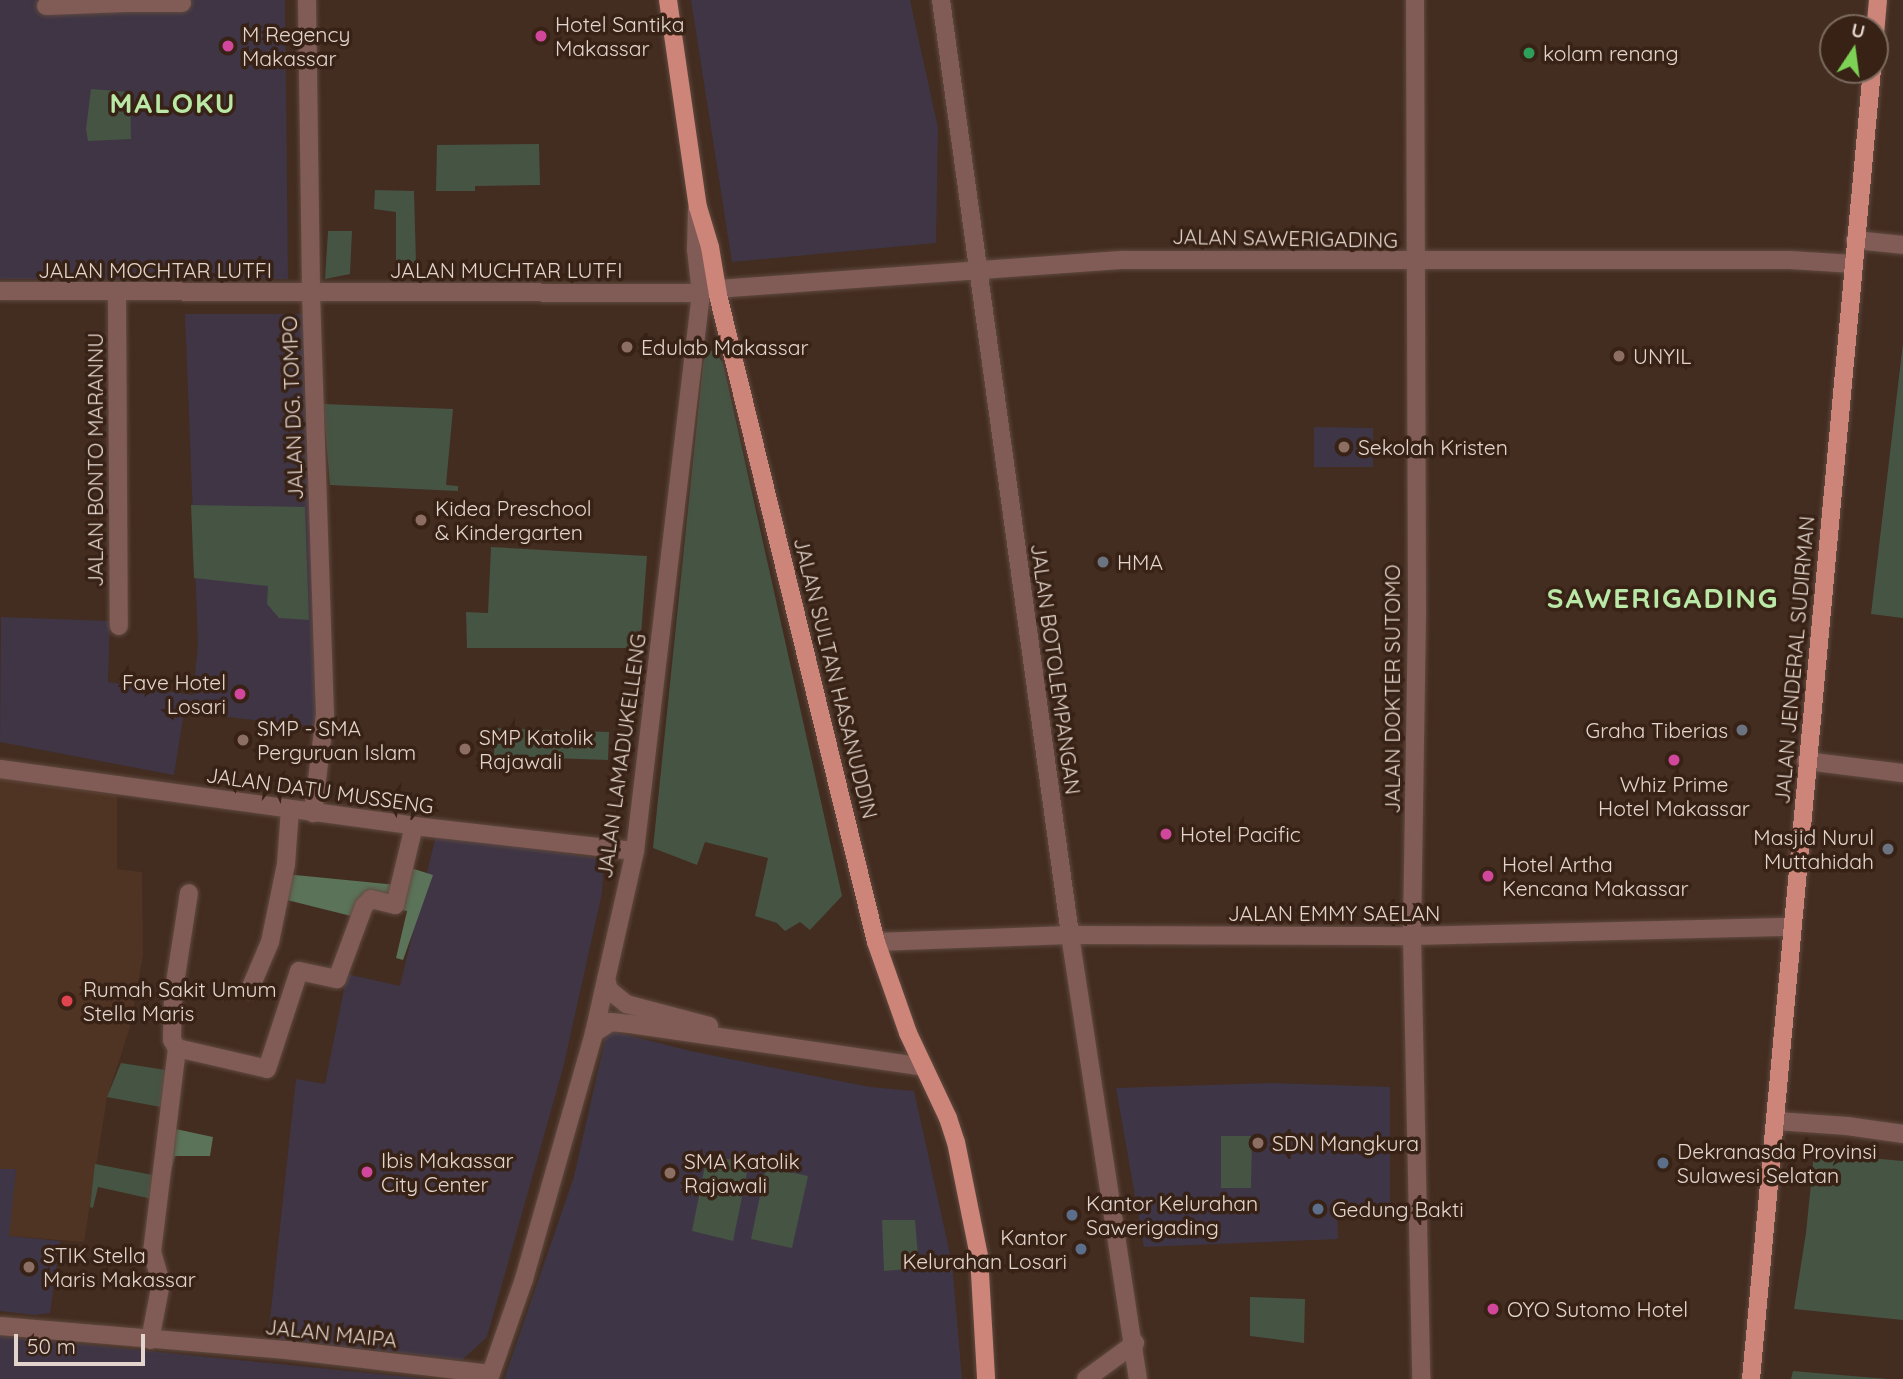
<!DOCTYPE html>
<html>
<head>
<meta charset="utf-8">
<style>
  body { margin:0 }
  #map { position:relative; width:1903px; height:1379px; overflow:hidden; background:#432c20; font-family:Quicksand,sans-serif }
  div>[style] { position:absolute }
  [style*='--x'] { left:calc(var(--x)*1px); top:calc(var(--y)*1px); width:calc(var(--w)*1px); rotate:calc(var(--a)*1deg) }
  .commercial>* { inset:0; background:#3f3545 }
  .built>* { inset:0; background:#4f3323 }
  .education>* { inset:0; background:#3e3646 }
  .green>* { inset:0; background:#465444 }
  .forest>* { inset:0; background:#5b7359 }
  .roads { filter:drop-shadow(0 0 2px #604a3f) drop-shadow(0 0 2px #604a3f) }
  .minor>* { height:18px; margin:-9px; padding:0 9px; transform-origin:9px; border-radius:9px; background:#815c57 }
  .major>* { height:18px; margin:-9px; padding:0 9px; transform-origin:9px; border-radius:9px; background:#cd8479 }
  .dots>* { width:19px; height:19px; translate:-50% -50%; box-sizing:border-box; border:4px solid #382216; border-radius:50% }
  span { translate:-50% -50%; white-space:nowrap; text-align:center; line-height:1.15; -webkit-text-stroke:7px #382216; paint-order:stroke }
  .poi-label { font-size:21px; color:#e3d5cd }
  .left { translate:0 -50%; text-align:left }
  .right { translate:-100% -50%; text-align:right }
  .street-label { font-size:21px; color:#e3d5cd }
  .district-label { font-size:28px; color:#bae8a7; font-weight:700; letter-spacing:2px }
  .north { position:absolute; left:1819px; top:14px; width:70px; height:70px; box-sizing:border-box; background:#382216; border:2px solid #7c6a5f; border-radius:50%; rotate:13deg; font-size:19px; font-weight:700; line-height:28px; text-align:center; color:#e3d5cd }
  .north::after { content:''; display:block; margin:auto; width:24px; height:32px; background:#7dd154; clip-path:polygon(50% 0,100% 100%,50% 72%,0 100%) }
  .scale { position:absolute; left:14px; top:1334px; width:131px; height:32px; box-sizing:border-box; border:4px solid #e3d5cd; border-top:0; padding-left:9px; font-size:21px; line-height:24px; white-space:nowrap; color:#e3d5cd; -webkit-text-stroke:5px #382216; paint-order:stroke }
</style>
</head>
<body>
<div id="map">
  <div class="commercial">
    <i style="clip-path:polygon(0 0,285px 0,288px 279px,0 279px)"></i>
    <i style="clip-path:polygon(691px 0,910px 0,938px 128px,936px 243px,732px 262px)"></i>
    <i style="clip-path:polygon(185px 314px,304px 314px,316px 727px,184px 712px,174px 775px,0 742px,1px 617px,110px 621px,108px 682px,193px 695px,198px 644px)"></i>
    <i style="clip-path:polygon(436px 835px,604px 859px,602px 893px,563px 1068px,487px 1337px,462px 1360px,268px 1338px,296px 1079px,325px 1084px,347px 974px,400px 986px)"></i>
    <i style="clip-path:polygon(0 1336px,429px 1379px,0 1379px)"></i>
  </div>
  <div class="built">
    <i style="clip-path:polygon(0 777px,117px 796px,117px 869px,142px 872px,143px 955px,130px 1027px,107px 1098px,84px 1242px,8px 1236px,16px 1169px,0 1169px)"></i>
  </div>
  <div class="education">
    <i style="clip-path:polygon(1314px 427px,1373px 428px,1373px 467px,1314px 467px)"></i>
    <i style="clip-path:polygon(607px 1030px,695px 1052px,870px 1087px,914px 1091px,952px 1263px,962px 1379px,504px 1379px,574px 1177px)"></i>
    <i style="clip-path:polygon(1271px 1083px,1390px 1087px,1390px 1210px,1337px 1209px,1338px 1239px,1144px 1247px,1116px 1088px)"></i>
    <i style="clip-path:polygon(0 1169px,16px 1169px,9px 1236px,60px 1241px,50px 1313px,34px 1315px,0 1311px)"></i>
  </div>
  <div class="green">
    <i style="clip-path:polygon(91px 89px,130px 92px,131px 139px,88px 141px,86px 129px)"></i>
    <i style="clip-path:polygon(539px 144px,540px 185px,475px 186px,475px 191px,436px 191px,437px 145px)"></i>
    <i style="clip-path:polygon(375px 190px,414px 191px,416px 263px,396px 265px,396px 212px,374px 209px)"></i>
    <i style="clip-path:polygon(328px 231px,352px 231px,350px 274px,325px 279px)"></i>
    <i style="clip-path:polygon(1903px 343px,1903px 618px,1871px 614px)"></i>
    <i style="clip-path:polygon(714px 350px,723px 363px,842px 896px,810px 930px,800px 922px,785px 931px,777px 923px,755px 916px,768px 858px,705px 842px,697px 865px,653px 848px,703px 364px,706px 353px)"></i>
    <i style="clip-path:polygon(323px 404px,453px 409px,446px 485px,458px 486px,458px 491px,330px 485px)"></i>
    <i style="clip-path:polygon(191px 505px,305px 507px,309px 620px,279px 618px,267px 604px,268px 586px,194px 578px)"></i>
    <i style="clip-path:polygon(491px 547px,647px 556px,640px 648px,467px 648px,466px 612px,488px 613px)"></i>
    <i style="clip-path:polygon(495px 728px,609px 732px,608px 760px,494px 756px)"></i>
    <i style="clip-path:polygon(121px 1063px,166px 1070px,166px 1108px,107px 1097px)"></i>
    <i style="clip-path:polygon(1221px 1136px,1252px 1136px,1251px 1188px,1221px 1188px)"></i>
    <i style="clip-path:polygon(1814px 1153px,1903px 1161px,1903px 1320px,1794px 1309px,1806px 1233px)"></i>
    <i style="clip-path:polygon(707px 1155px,749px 1163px,733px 1241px,692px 1231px)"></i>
    <i style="clip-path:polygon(95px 1164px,153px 1175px,152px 1199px,98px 1187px,93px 1208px,90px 1207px)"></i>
    <i style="clip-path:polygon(766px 1167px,808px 1176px,792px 1248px,751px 1239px)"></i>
    <i style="clip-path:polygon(882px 1220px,915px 1220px,919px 1268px,884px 1271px)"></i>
    <i style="clip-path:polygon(1250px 1297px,1305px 1299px,1304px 1343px,1250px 1336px)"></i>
    <i style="clip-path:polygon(1793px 1371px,1888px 1379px,1791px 1379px)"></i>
  </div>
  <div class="forest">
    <i style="clip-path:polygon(411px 868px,433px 875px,403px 960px,396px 958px,407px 911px,370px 904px,355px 917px,287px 900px,285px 874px,397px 885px)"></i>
    <i style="clip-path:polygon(171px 1128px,213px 1137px,210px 1156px,175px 1156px,171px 1171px,165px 1169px)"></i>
  </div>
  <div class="roads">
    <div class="minor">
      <i style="--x:307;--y:0;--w:294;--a:89.2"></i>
      <i style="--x:311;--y:294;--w:420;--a:88.1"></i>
      <i style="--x:325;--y:714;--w:100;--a:96.9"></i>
      <i style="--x:941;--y:0;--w:944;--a:82.14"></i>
      <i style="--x:1070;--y:935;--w:449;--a:81.3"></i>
      <i style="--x:1415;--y:0;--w:614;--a:89.81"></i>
      <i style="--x:1417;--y:614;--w:322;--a:90.9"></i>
      <i style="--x:1412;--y:936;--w:443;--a:88.8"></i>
      <i style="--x:125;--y:3;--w:57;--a:0"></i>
      <i style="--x:46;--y:6;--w:79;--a:-2.2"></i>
      <i style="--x:125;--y:3;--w:3;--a:-90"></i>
      <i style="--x:1855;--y:240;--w:48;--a:5.9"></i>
      <i style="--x:717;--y:289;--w:406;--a:-4.1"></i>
      <i style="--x:1122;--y:260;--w:668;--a:0"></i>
      <i style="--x:1790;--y:260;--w:64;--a:3.6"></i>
      <i style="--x:0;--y:291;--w:701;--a:0.16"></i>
      <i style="--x:117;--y:294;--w:332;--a:89.7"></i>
      <i style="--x:1806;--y:761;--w:98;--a:7.1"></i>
      <i style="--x:0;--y:769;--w:418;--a:7.8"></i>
      <i style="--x:414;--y:826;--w:222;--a:6.5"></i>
      <i style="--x:876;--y:942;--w:194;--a:-2.1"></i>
      <i style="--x:1070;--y:935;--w:342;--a:0.2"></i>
      <i style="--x:1412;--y:936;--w:380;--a:-1.4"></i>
      <i style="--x:606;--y:979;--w:11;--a:75"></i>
      <i style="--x:609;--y:990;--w:22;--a:39"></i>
      <i style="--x:626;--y:1004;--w:86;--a:14.8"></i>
      <i style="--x:250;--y:989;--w:51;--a:-66.9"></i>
      <i style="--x:270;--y:942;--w:80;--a:-78.4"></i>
      <i style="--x:286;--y:864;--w:54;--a:-85.8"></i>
      <i style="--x:594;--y:1033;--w:20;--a:-33"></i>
      <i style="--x:611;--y:1022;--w:19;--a:6"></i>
      <i style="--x:630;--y:1024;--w:297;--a:8.3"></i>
      <i style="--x:177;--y:1048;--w:9;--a:-122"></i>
      <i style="--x:172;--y:1040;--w:44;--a:-88.7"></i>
      <i style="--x:173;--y:996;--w:104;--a:-81.2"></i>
      <i style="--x:1777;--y:1121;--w:70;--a:4.1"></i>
      <i style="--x:1847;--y:1126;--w:57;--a:8.1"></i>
      <i style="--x:0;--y:1326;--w:288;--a:4.8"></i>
      <i style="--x:287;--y:1350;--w:204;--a:6.7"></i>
      <i style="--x:150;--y:1340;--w:58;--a:-79.1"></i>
      <i style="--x:161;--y:1283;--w:32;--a:-106"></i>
      <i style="--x:152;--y:1252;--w:206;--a:-83"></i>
      <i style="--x:177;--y:1048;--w:92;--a:13.1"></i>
      <i style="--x:267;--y:1069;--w:103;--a:-71.9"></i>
      <i style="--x:299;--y:971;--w:39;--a:12"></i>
      <i style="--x:337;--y:979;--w:78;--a:-69.7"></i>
      <i style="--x:364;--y:906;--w:10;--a:-45"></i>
      <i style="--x:371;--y:899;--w:25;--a:14"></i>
      <i style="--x:395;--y:905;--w:81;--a:-76.5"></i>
      <i style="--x:489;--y:1379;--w:106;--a:-70.7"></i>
      <i style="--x:524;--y:1279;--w:256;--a:-74.1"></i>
      <i style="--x:594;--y:1033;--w:187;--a:-77.3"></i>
      <i style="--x:635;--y:851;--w:562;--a:-83.25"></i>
      <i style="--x:701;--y:293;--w:43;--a:-96.6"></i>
      <i style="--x:696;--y:250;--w:40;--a:-88.6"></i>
      <i style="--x:1086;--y:1379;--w:61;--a:-36.3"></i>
    </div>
    <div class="major">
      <i style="--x:668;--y:0;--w:209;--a:81.8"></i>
      <i style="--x:698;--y:207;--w:42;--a:73.3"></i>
      <i style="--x:710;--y:247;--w:49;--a:80.5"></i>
      <i style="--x:718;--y:295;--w:666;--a:76.28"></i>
      <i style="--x:876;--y:942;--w:96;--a:70.6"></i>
      <i style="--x:908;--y:1033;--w:94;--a:64.8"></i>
      <i style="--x:948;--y:1118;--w:25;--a:72"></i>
      <i style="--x:956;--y:1142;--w:116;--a:78.6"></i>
      <i style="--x:979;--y:1256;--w:123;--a:86.7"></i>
      <i style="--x:1875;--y:34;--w:34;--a:-85"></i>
      <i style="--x:1751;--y:1379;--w:1315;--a:-84.72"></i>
    </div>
  </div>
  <div class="dots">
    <i style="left:541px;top:36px;background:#d1479c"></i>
    <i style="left:228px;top:46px;background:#d1479c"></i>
    <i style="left:1529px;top:53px;background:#2e9e5b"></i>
    <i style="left:627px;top:347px;background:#8d6e63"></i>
    <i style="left:1619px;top:356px;background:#8d6e63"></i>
    <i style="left:1344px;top:447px;background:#8d6e63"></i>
    <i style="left:421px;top:520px;background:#8d6e63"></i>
    <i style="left:1103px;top:562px;background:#6b7280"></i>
    <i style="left:240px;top:694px;background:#d1479c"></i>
    <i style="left:1742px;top:730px;background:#6b7280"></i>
    <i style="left:243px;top:740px;background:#8d6e63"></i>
    <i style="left:465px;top:749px;background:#8d6e63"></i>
    <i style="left:1674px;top:760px;background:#d1479c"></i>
    <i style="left:1166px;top:834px;background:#d1479c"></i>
    <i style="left:1888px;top:849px;background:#6b7280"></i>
    <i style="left:1488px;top:876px;background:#d1479c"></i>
    <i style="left:67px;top:1001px;background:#e0444e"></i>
    <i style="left:1258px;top:1143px;background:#8d6e63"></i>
    <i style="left:1663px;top:1163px;background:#5c6f8a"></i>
    <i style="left:367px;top:1172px;background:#d1479c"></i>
    <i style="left:670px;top:1173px;background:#8d6e63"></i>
    <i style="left:1318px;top:1209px;background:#5c6f8a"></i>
    <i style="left:1072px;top:1215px;background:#5c6f8a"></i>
    <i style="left:1081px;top:1249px;background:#5c6f8a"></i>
    <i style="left:29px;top:1267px;background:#8d6e63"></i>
    <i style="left:1493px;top:1309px;background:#d1479c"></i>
  </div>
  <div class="poi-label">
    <span class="left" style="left:555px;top:36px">Hotel Santika<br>Makassar</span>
    <span class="left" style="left:242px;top:46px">M Regency<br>Makassar</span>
    <span class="left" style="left:1543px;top:53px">kolam renang</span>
    <span class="left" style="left:641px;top:347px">Edulab Makassar</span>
    <span class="left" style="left:1633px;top:356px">UNYIL</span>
    <span class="left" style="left:1358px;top:447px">Sekolah Kristen</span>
    <span class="left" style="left:435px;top:520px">Kidea Preschool<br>&amp; Kindergarten</span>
    <span class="left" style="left:1117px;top:562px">HMA</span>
    <span class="right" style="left:226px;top:694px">Fave Hotel<br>Losari</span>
    <span class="left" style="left:257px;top:740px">SMP - SMA<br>Perguruan Islam</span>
    <span class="right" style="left:1728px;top:730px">Graha Tiberias</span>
    <span class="left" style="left:479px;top:749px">SMP Katolik<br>Rajawali</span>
    <span style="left:1674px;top:796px">Whiz Prime<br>Hotel Makassar</span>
    <span class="left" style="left:1180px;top:834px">Hotel Pacific</span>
    <span class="right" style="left:1874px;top:849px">Masjid Nurul<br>Muttahidah</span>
    <span class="left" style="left:1502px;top:876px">Hotel Artha<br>Kencana Makassar</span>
    <span class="left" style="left:83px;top:1001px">Rumah Sakit Umum<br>Stella Maris</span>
    <span class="left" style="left:1272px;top:1143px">SDN Mangkura</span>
    <span class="left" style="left:1677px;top:1163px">Dekranasda Provinsi<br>Sulawesi Selatan</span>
    <span class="left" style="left:381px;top:1172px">Ibis Makassar<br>City Center</span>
    <span class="left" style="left:684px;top:1173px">SMA Katolik<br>Rajawali</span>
    <span class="left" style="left:1086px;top:1215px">Kantor Kelurahan<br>Sawerigading</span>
    <span class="left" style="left:1332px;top:1209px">Gedung Bakti</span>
    <span class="right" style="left:1067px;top:1249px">Kantor<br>Kelurahan Losari</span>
    <span class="left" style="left:43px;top:1267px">STIK Stella<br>Maris Makassar</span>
    <span class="left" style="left:1507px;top:1309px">OYO Sutomo Hotel</span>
  </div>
  <div class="street-label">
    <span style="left:1285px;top:238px;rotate:1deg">JALAN SAWERIGADING</span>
    <span style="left:155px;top:270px">JALAN MOCHTAR LUTFI</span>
    <span style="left:506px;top:270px">JALAN MUCHTAR LUTFI</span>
    <span style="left:292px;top:408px;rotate:-92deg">JALAN DG. TOMPO</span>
    <span style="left:95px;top:460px;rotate:-90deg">JALAN BONTO MARANNU</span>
    <span style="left:1794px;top:660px;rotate:-85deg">JALAN JENDERAL SUDIRMAN</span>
    <span style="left:1056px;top:669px;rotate:82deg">JALAN BOTOLEMPANGAN</span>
    <span style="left:836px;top:678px;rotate:76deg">JALAN SULTAN HASANUDDIN</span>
    <span style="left:1392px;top:689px;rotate:-90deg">JALAN DOKTER SUTOMO</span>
    <span style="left:621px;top:756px;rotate:-82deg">JALAN LAMADUKELLENG</span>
    <span style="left:320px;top:790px;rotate:8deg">JALAN DATU MUSSENG</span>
    <span style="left:1334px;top:913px">JALAN EMMY SAELAN</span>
    <span style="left:331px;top:1333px;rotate:6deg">JALAN MAIPA</span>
  </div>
  <div class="district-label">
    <span style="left:173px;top:103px">MALOKU</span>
    <span style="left:1663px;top:598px">SAWERIGADING</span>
  </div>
  <div class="north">U</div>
  <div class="scale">50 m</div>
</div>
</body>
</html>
